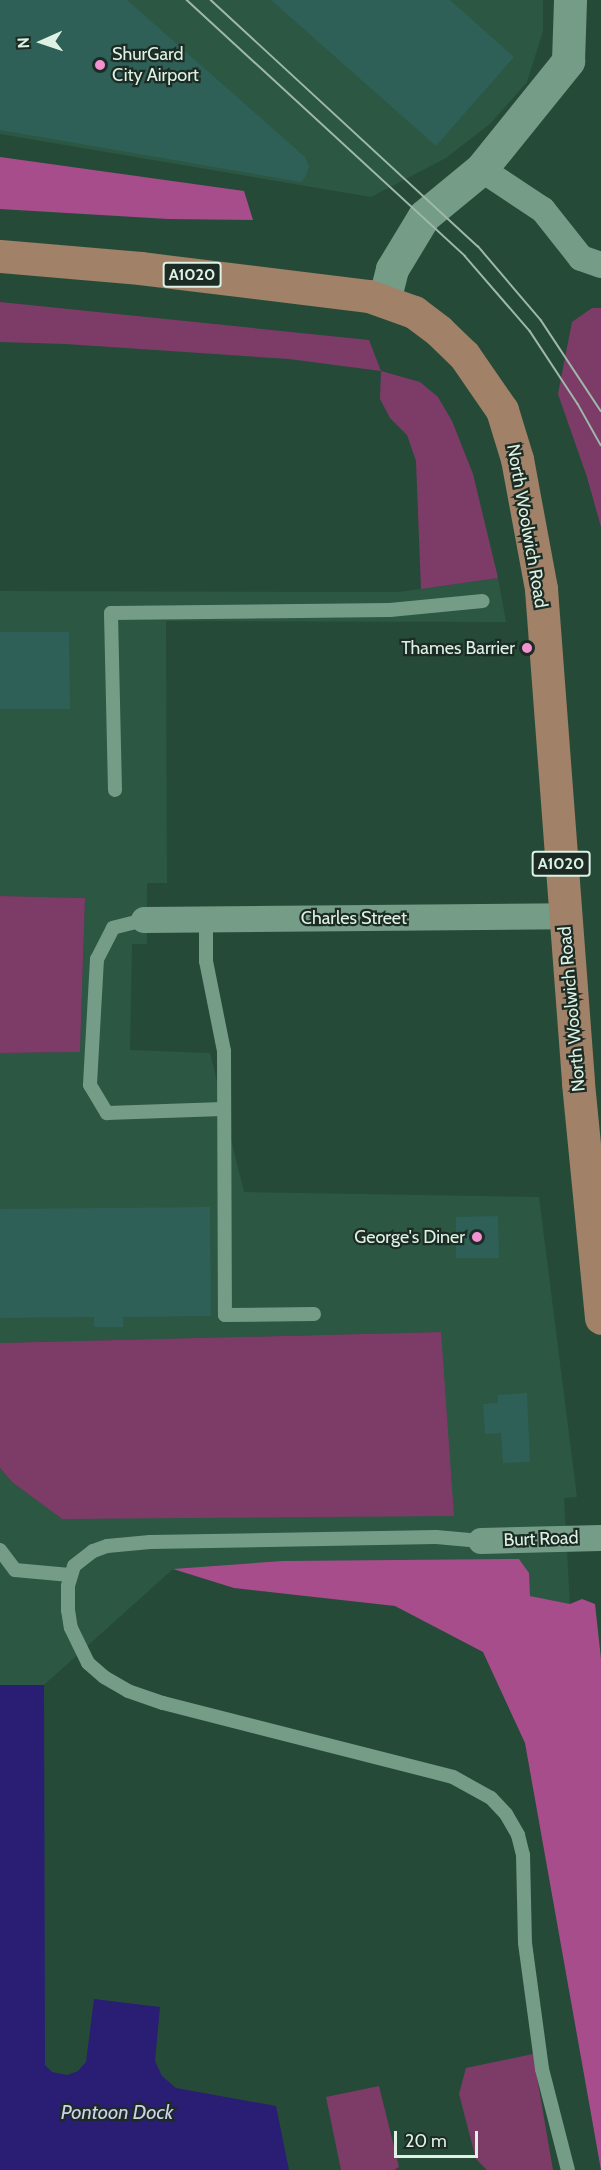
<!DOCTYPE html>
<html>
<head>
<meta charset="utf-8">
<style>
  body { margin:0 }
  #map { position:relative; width:601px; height:2170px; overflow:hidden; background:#264a38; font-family:Cabin,sans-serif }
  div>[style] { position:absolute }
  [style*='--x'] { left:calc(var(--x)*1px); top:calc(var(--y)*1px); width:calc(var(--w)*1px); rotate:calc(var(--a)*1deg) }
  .built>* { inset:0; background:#2b5743 }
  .green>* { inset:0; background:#7d3c68 }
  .forest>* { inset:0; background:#a74d8b }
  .water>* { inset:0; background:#291e74 }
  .building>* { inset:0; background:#2e6057 }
  .service>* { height:14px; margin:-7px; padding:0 7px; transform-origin:7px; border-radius:7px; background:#759c87 }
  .minor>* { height:26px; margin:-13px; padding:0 13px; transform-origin:13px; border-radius:13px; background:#759c87 }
  .tertiary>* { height:33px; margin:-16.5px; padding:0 16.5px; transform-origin:16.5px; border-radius:16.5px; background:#759c87 }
  .primary>* { height:33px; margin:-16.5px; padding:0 16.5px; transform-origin:16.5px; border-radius:16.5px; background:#a18167 }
  .tram>* { height:1.5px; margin:-0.75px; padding:0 0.75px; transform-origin:0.75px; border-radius:0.75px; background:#9eb8aa }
  .dots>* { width:16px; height:16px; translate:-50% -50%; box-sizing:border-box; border:3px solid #1c2c24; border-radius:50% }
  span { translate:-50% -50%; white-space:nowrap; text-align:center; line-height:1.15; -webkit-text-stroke:4.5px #1c2c24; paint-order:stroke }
  .shield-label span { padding:2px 4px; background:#1c2c24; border:2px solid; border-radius:4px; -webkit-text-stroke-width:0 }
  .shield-label { font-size:16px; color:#ddf1e5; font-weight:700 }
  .poi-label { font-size:18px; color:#ddf1e5 }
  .left { translate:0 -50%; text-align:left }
  .right { translate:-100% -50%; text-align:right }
  .street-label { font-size:18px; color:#ddf1e5 }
  .water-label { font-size:20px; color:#cfd1ea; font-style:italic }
  .north { position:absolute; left:12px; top:12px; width:60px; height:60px; -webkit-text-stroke:4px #1c2c24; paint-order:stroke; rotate:267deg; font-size:16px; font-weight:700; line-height:24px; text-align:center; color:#ddf1e5 }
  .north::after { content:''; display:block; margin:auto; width:21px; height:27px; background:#ddf1e5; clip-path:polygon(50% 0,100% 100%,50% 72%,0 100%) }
  .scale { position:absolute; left:394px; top:2131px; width:84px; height:27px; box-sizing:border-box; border:3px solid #ddf1e5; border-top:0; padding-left:8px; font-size:18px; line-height:21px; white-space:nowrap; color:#ddf1e5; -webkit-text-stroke:4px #1c2c24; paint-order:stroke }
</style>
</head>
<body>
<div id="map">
  <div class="built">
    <i style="clip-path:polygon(0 0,543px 0,543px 31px,527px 82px,491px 123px,446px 158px,371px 197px,0 134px)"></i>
    <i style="clip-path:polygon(498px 578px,506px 622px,166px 621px,167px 883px,147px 883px,147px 944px,132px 944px,130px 1050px,210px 1053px,244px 1192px,539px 1197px,577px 1497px,564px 1498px,570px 1604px,529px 1596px,529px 1573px,173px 1569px,44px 1685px,0 1685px,0 1468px,12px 1482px,62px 1519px,441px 1332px,0 1343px,0 1053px,80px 1052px,85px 898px,0 896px,0 591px,399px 592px)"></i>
  </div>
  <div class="green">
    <i style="clip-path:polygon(0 302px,369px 340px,381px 371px,420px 382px,438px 397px,452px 421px,473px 474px,498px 578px,421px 589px,416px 461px,407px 435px,390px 418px,380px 399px,381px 371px,289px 359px,66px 344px,0 342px)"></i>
    <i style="clip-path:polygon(592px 308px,601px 308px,601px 527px,587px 477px,558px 394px,572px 322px)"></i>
    <i style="clip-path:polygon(0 896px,85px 898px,80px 1052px,0 1053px)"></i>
    <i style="clip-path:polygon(441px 1332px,454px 1516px,62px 1519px,12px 1482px,0 1468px,0 1343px)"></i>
    <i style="clip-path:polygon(533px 2054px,553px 2170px,487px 2170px,476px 2159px,459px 2094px,466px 2068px)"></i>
    <i style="clip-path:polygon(379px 2086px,399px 2167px,394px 2170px,341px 2170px,326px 2097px)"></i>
  </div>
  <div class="forest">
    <i style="clip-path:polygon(0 157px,244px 191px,253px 220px,168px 219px,0 209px)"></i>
    <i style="clip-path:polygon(519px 1559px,529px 1573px,530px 1596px,570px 1604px,582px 1599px,595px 1604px,601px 1659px,601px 2170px,525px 1743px,483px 1652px,395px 1606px,234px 1588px,173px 1569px,283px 1561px)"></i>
  </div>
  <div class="water">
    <i style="clip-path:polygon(0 1685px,44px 1685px,45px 2065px,52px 2072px,67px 2075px,78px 2071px,86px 2062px,94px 1999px,160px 2007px,155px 2061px,162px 2076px,176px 2088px,276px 2106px,289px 2170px,0 2170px)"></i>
  </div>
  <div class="building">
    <i style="clip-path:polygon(0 0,127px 0,305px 157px,309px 166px,306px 176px,301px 182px,0 130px)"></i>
    <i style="clip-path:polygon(271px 0,450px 0,514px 57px,436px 146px)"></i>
    <i style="clip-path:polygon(0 632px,69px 632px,70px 709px,0 709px)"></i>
    <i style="clip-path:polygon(210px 1207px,211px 1316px,123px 1317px,123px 1327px,94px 1327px,94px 1317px,0 1318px,0 1209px)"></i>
    <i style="clip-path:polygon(498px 1216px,499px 1258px,456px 1258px,456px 1217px)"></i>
    <i style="clip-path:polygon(527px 1393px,530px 1462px,503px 1463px,501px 1433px,485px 1434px,483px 1404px,498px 1403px,498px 1395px)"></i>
  </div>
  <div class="service">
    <i style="--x:115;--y:790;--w:177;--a:-91.3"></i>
    <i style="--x:111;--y:613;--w:279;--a:-0.6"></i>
    <i style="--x:390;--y:610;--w:93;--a:-5.5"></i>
    <i style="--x:206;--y:919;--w:42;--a:90"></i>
    <i style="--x:206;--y:961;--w:92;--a:78.7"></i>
    <i style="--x:224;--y:1051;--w:264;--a:89.8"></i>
    <i style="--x:225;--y:1315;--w:89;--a:-0.6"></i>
    <i style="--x:144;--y:920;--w:32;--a:166"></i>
    <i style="--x:113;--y:928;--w:35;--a:117"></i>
    <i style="--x:97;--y:959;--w:126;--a:93.2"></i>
    <i style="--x:90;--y:1085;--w:33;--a:59"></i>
    <i style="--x:107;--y:1113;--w:116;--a:-2"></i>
    <i style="--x:481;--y:1541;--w:45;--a:-174.9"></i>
    <i style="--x:436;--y:1537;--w:286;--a:179"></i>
    <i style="--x:150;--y:1542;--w:43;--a:174.7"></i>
    <i style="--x:107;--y:1546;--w:15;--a:160"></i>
    <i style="--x:93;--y:1551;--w:24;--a:142"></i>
    <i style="--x:74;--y:1566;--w:21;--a:107"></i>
    <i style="--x:68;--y:1586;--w:24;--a:90"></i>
    <i style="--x:68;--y:1610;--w:18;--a:81"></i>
    <i style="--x:71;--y:1628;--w:39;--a:64"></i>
    <i style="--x:88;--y:1663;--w:21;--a:41"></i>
    <i style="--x:104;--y:1677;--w:28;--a:30"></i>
    <i style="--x:128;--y:1691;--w:37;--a:19"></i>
    <i style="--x:163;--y:1703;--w:299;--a:14.3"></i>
    <i style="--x:453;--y:1777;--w:43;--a:28.9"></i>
    <i style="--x:491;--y:1798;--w:22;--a:47"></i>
    <i style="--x:506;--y:1814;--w:24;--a:60"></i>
    <i style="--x:518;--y:1835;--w:21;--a:76"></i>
    <i style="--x:523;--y:1855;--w:88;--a:88.7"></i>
    <i style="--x:525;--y:1943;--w:127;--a:82.3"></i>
    <i style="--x:542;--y:2069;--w:104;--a:75.6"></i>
    <i style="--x:0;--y:1550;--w:25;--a:53"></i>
    <i style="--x:15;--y:1570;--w:55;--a:5.2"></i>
  </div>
  <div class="minor">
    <i style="--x:481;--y:169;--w:74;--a:33.5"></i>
    <i style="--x:543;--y:210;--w:61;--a:51.6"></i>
    <i style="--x:581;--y:258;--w:21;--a:19"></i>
    <i style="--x:144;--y:920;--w:421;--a:-0.5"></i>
    <i style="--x:481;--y:1541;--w:120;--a:-1.4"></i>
  </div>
  <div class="tertiary">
    <i style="--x:384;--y:301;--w:33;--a:-76"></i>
    <i style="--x:392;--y:269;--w:62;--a:-58.9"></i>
    <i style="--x:424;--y:216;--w:74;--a:-39.5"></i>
    <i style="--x:481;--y:169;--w:139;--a:-51.1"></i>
    <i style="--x:568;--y:61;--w:61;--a:-88.1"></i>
  </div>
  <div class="primary">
    <i style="--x:0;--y:256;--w:141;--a:4.9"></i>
    <i style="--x:140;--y:268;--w:231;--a:7"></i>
    <i style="--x:369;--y:296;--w:48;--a:19.6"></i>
    <i style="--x:414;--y:312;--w:31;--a:37"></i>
    <i style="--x:439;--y:331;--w:35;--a:44"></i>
    <i style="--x:464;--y:355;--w:67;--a:55.4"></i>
    <i style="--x:502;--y:410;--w:51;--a:73"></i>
    <i style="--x:517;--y:459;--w:132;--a:79.5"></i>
    <i style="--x:541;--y:589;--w:495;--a:85.7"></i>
    <i style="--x:578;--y:1083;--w:236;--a:84.4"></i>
  </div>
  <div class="tram">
    <i style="--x:187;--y:0;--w:378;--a:42.6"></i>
    <i style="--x:465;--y:256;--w:99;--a:49.1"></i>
    <i style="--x:530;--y:331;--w:87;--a:56.7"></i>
    <i style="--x:578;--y:404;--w:47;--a:60.7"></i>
    <i style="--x:211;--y:0;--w:363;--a:42.7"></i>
    <i style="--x:478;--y:246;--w:97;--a:49.6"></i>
    <i style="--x:541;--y:320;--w:109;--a:56.6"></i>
  </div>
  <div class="dots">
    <i style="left:100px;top:65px;background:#f491d3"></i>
    <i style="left:527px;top:648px;background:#f491d3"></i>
    <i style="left:477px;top:1237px;background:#f491d3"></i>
  </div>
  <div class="shield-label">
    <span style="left:192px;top:275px">A1020</span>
    <span style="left:561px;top:864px">A1020</span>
  </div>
  <div class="poi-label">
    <span class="left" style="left:112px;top:65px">ShurGard<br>City Airport</span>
    <span class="right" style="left:515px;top:648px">Thames Barrier</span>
    <span class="right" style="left:465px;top:1237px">George's Diner</span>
  </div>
  <div class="street-label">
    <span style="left:527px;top:526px;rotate:80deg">North Woolwich Road</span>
    <span style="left:354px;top:918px">Charles Street</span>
    <span style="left:572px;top:1009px;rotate:-95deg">North Woolwich Road</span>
    <span style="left:541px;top:1539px;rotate:-2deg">Burt Road</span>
  </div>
  <div class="water-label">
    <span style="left:117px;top:2112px">Pontoon Dock</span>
  </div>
  <div class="north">N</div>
  <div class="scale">20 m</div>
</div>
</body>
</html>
